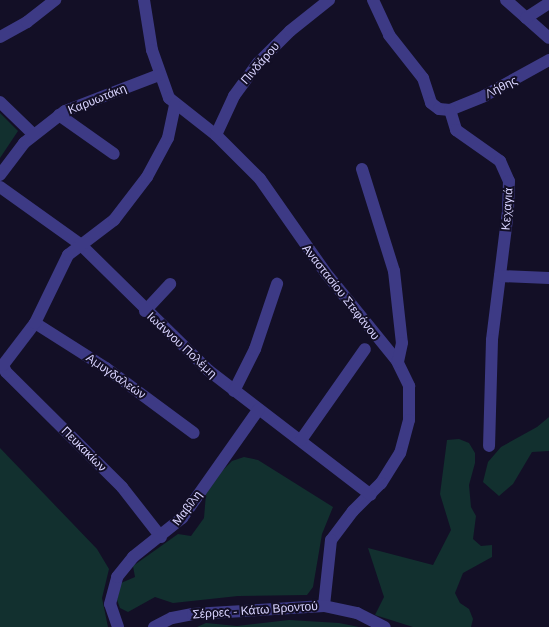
<!DOCTYPE html>
<html>
<head>
<meta charset="utf-8">
<style>
  body { margin:0 }
  #map { position:relative; width:549px; height:627px; overflow:hidden; background:#130f26; font-family:Montserrat,sans-serif }
  div>[style] { position:absolute }
  [style*='--x'] { left:calc(var(--x)*1px); top:calc(var(--y)*1px); width:calc(var(--w)*1px); rotate:calc(var(--a)*1deg) }
  .green>* { inset:0; background:#12302f }
  .minor>* { height:12px; margin:-6px; padding:0 6px; transform-origin:6px; border-radius:6px; background:#3d3a85 }
  .tertiary>* { height:12px; margin:-6px; padding:0 6px; transform-origin:6px; border-radius:6px; background:#3d3a85 }
  span { translate:-50% -50%; white-space:nowrap; text-align:center; line-height:1.15; -webkit-text-stroke:4px #130f26; paint-order:stroke }
  .street-label { font-size:12px; color:#d9d4ff }
</style>
</head>
<body>
<div id="map">
  <div class="green">
    <i style="clip-path:polygon(0 113px,18px 131px,0 158px)"></i>
    <i style="clip-path:polygon(549px 417px,549px 451px,532px 452px,513px 484px,499px 496px,483px 482px,488px 462px,501px 447px,537px 427px)"></i>
    <i style="clip-path:polygon(459px 439px,469px 443px,475px 453px,475px 463px,469px 485px,471px 507px,476px 516px,473px 539px,481px 546px,492px 545px,492px 557px,463px 573px,455px 593px,460px 603px,469px 609px,473px 619px,471px 627px,413px 627px,375px 615px,384px 597px,368px 548px,433px 565px,451px 530px,440px 494px,447px 440px)"></i>
    <i style="clip-path:polygon(0 448px,97px 549px,109px 569px,102px 598px,108px 627px,0 627px)"></i>
    <i style="clip-path:polygon(244px 457px,258px 460px,333px 507px,322px 534px,313px 587px,307px 595px,238px 596px,173px 603px,155px 597px,128px 612px,120px 608px,117px 600px,121px 583px,135px 577px,133px 566px,178px 534px,191px 536px,204px 518px,206px 494px,222px 471px,232px 461px)"></i>
    <i style="clip-path:polygon(289px 620px,339px 623px,359px 627px,197px 627px,206px 623px,237px 626px)"></i>
  </div>
  <div class="minor">
    <i style="--x:144;--y:0;--w:51;--a:80.9"></i>
    <i style="--x:152;--y:50;--w:51;--a:70.5"></i>
    <i style="--x:169;--y:98;--w:60;--a:38.2"></i>
    <i style="--x:216;--y:135;--w:62;--a:45"></i>
    <i style="--x:260;--y:179;--w:113;--a:55"></i>
    <i style="--x:325;--y:272;--w:114;--a:51"></i>
    <i style="--x:397;--y:361;--w:28;--a:64"></i>
    <i style="--x:409;--y:386;--w:34;--a:90"></i>
    <i style="--x:409;--y:420;--w:34;--a:105"></i>
    <i style="--x:400;--y:453;--w:36;--a:122"></i>
    <i style="--x:381;--y:483;--w:40;--a:135"></i>
    <i style="--x:353;--y:511;--w:36;--a:127"></i>
    <i style="--x:331;--y:540;--w:66;--a:96.1"></i>
    <i style="--x:373;--y:0;--w:38;--a:65"></i>
    <i style="--x:389;--y:35;--w:55;--a:51.7"></i>
    <i style="--x:423;--y:78;--w:26;--a:72"></i>
    <i style="--x:431;--y:103;--w:10;--a:37"></i>
    <i style="--x:439;--y:109;--w:11;--a:5"></i>
    <i style="--x:450;--y:110;--w:37;--a:-22"></i>
    <i style="--x:484;--y:96;--w:74;--a:-29"></i>
    <i style="--x:506;--y:0;--w:57;--a:41.5"></i>
    <i style="--x:526;--y:18;--w:27;--a:-33"></i>
    <i style="--x:0;--y:37;--w:31;--a:-29"></i>
    <i style="--x:27;--y:22;--w:36;--a:-38"></i>
    <i style="--x:0;--y:102;--w:46;--a:44.1"></i>
    <i style="--x:450;--y:110;--w:21;--a:73"></i>
    <i style="--x:456;--y:130;--w:54;--a:35.2"></i>
    <i style="--x:500;--y:161;--w:22;--a:66"></i>
    <i style="--x:509;--y:181;--w:30;--a:92"></i>
    <i style="--x:508;--y:211;--w:130;--a:97.1"></i>
    <i style="--x:492;--y:340;--w:106;--a:91.6"></i>
    <i style="--x:59;--y:115;--w:67;--a:35.3"></i>
    <i style="--x:216;--y:135;--w:43;--a:-65.2"></i>
    <i style="--x:234;--y:96;--w:41;--a:-54"></i>
    <i style="--x:258;--y:63;--w:45;--a:-45"></i>
    <i style="--x:290;--y:31;--w:50;--a:-38.5"></i>
    <i style="--x:362;--y:169;--w:107;--a:72.6"></i>
    <i style="--x:394;--y:271;--w:72;--a:83.7"></i>
    <i style="--x:402;--y:343;--w:19;--a:102"></i>
    <i style="--x:0;--y:175;--w:40;--a:-53"></i>
    <i style="--x:24;--y:143;--w:52;--a:-38"></i>
    <i style="--x:65;--y:111;--w:101;--a:-21"></i>
    <i style="--x:0;--y:187;--w:98;--a:35.5"></i>
    <i style="--x:80;--y:244;--w:180;--a:44.5"></i>
    <i style="--x:208;--y:370;--w:205;--a:37.5"></i>
    <i style="--x:500;--y:276;--w:49;--a:2.3"></i>
    <i style="--x:145;--y:311;--w:37;--a:-47"></i>
    <i style="--x:35;--y:323;--w:84;--a:32.4"></i>
    <i style="--x:106;--y:368;--w:109;--a:36.5"></i>
    <i style="--x:234;--y:391;--w:47;--a:-63.4"></i>
    <i style="--x:255;--y:349;--w:69;--a:-71.3"></i>
    <i style="--x:301;--y:440;--w:111;--a:-54.9"></i>
    <i style="--x:161;--y:537;--w:63;--a:-128"></i>
    <i style="--x:122;--y:487;--w:163;--a:-135.2"></i>
    <i style="--x:6;--y:372;--w:8;--a:-113"></i>
    <i style="--x:3;--y:365;--w:53;--a:-52.7"></i>
    <i style="--x:35;--y:323;--w:76;--a:-64.1"></i>
    <i style="--x:68;--y:255;--w:58;--a:-37.3"></i>
    <i style="--x:114;--y:220;--w:54;--a:-52.5"></i>
    <i style="--x:147;--y:177;--w:44;--a:-61.7"></i>
    <i style="--x:168;--y:138;--w:34;--a:-78"></i>
    <i style="--x:118;--y:627;--w:24;--a:-109"></i>
    <i style="--x:110;--y:604;--w:28;--a:-75"></i>
    <i style="--x:117;--y:577;--w:26;--a:-51"></i>
    <i style="--x:133;--y:557;--w:63;--a:-38.5"></i>
    <i style="--x:182;--y:518;--w:133;--a:-54.8"></i>
  </div>
  <div class="tertiary">
    <i style="--x:154;--y:627;--w:20;--a:-27"></i>
    <i style="--x:172;--y:618;--w:21;--a:-11"></i>
    <i style="--x:193;--y:614;--w:131;--a:-3.5"></i>
    <i style="--x:324;--y:606;--w:34;--a:12"></i>
    <i style="--x:357;--y:613;--w:31;--a:27"></i>
  </div>
  <div class="street-label">
    <span style="left:260px;top:63px;rotate:-49deg">Πινδάρου</span>
    <span style="left:501px;top:87px;rotate:-27deg">Λήθης</span>
    <span style="left:97px;top:99px;rotate:-22deg">Καρυωτάκη</span>
    <span style="left:507px;top:209px;rotate:-86deg">Κεχαγιά</span>
    <span style="left:341px;top:292px;rotate:52deg">Αναστασίου Στεφάνου</span>
    <span style="left:182px;top:345px;rotate:43deg">Ιωάννου Πολέμη</span>
    <span style="left:116px;top:376px;rotate:35deg">Αμυγδαλεών</span>
    <span style="left:84px;top:449px;rotate:45deg">Πευκακίων</span>
    <span style="left:187px;top:508px;rotate:-53deg">Μαβίλη</span>
    <span style="left:255px;top:610px;rotate:-4deg">Σέρρες - Κάτω Βροντού</span>
  </div>
</div>
</body>
</html>
